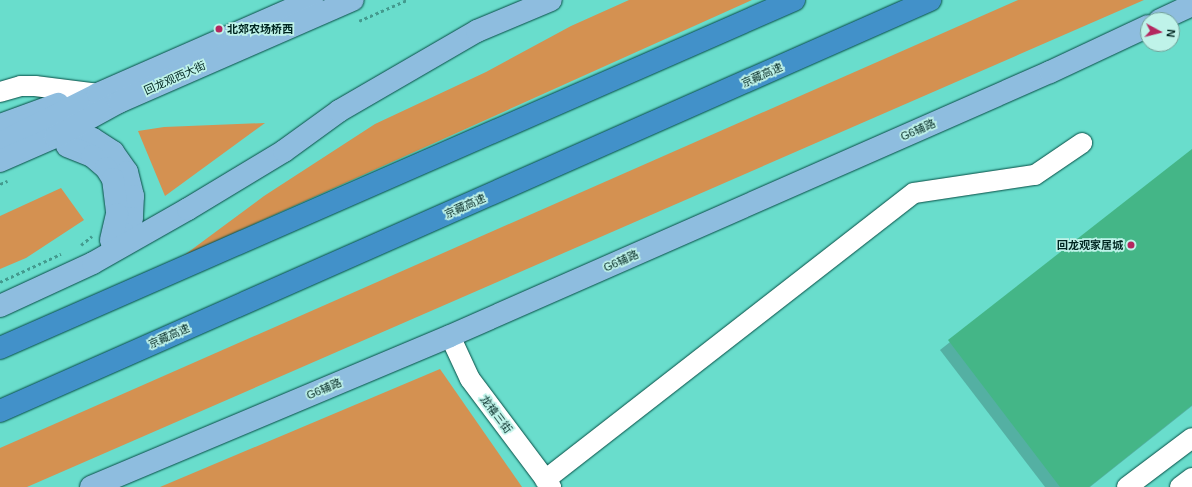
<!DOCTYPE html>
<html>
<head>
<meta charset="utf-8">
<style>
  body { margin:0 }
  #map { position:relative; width:1192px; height:487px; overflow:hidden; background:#69ddcc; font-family:Helvetica,"Noto Sans SC",sans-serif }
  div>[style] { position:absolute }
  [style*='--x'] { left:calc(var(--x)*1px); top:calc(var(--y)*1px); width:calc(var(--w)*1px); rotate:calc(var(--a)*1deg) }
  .green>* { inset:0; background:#d49151 }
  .shadow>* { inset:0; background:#0003 }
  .building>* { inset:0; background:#44b687 }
  .path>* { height:2.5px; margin-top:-1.25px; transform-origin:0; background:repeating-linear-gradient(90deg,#439a8e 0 3px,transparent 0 6px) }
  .roads { filter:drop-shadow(0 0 1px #054c44) drop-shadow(0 0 1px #054c44) }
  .minor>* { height:20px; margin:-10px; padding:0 10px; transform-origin:10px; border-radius:10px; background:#fff }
  .major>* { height:22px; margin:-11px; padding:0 11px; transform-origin:11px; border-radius:11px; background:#8ebddf }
  .highway>* { height:22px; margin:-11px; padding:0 11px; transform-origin:11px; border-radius:11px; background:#4291c9 }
  .dots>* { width:11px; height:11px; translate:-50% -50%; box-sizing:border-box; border:2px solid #bff3e9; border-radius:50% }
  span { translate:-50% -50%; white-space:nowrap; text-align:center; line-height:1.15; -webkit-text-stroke:3.5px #bff3e9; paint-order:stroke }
  .poi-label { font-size:11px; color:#002621; font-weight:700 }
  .left { translate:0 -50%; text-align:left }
  .right { translate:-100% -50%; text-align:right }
  .street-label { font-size:11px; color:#002621 }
  .north { position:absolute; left:1140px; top:12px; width:40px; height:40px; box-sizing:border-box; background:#bff3e9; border:1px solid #73a199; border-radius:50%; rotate:97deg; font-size:11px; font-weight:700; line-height:16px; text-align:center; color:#002621 }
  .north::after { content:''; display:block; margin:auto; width:14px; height:18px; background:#b4275f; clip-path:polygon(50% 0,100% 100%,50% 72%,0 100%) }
</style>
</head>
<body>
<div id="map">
  <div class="green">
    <i style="clip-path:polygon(629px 0,752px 0,183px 256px,264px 196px,375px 124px,486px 72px,571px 26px)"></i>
    <i style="clip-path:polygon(1018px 0,1144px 0,27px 487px,0 487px,0 448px)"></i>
    <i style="clip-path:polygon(265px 123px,165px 196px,138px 131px,164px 127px)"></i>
    <i style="clip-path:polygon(61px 188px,84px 220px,26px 258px,0 269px,0 216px)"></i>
    <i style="clip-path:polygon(440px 369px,522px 487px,160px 487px)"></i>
  </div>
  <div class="shadow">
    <i style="clip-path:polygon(1192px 150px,1192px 406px,1090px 487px,1045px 487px,940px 350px)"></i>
  </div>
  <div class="building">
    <i style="clip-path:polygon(1192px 149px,1192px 405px,1089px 487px,1060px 487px,948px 340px)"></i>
  </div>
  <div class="path">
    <i style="--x:359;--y:21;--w:52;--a:-23.6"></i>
    <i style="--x:0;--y:184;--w:8;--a:-23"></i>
    <i style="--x:81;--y:245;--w:14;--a:-39"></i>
    <i style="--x:0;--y:282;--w:67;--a:-24.7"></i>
  </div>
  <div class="roads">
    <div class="minor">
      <i style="--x:0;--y:92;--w:22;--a:-16"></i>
      <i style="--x:21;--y:86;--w:14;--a:0"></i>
      <i style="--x:35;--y:86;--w:64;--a:7.2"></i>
      <i style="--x:450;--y:336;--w:47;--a:65.1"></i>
      <i style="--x:470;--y:379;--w:135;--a:53.1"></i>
      <i style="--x:545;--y:480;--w:467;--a:-37.9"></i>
      <i style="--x:914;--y:193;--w:122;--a:-8.5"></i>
      <i style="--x:1035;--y:175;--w:57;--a:-34.2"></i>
      <i style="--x:1127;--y:487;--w:81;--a:-37"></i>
      <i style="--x:1180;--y:487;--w:15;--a:-37"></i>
    </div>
    <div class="major">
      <i style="--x:1160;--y:20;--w:35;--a:-25"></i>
      <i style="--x:0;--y:125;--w:62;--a:-19.9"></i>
      <i style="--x:57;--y:136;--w:14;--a:-4"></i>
      <i style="--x:71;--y:135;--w:22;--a:10"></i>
      <i style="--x:93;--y:139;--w:24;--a:33"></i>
      <i style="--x:113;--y:152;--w:24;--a:55"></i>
      <i style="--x:127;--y:172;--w:25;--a:76"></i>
      <i style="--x:133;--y:196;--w:22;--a:93"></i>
      <i style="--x:132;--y:218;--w:17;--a:114"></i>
      <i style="--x:125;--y:234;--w:20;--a:131"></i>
      <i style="--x:0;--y:143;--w:110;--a:-26.6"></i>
      <i style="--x:98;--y:94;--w:234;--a:-23.7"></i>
      <i style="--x:67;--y:146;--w:27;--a:22"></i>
      <i style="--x:92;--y:156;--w:18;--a:41"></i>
      <i style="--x:106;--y:168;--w:13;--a:58"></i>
      <i style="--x:113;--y:179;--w:35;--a:83"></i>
      <i style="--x:117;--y:214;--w:27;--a:103"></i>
      <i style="--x:0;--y:161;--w:60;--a:-23.6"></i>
      <i style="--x:55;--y:137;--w:73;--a:-28.7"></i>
      <i style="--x:119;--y:102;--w:255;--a:-23.6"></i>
      <i style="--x:0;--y:306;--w:102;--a:-24.8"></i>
      <i style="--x:93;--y:263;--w:109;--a:-29.6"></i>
      <i style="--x:188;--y:209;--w:112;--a:-31.1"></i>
      <i style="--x:284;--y:151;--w:68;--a:-36"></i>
      <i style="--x:339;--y:111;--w:160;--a:-30.1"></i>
      <i style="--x:477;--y:31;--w:80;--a:-22.7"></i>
      <i style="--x:91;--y:487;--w:389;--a:-22.8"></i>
      <i style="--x:450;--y:336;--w:656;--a:-23.75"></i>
      <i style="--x:1050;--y:72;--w:108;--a:-25.1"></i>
    </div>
    <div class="highway">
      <i style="--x:0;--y:348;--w:867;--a:-23.67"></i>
      <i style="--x:0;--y:411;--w:1017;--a:-23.84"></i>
    </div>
  </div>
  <div class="dots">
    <i style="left:219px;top:29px;background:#b4275f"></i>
    <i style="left:1131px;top:245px;background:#b4275f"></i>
  </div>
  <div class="poi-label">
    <span class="left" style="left:227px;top:29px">北郊农场桥西</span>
    <span class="right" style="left:1123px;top:245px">回龙观家居城</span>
  </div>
  <div class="street-label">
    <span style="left:762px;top:75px;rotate:-24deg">京藏高速</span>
    <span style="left:175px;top:78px;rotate:-24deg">回龙观西大街</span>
    <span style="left:918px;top:130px;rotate:-24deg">G6辅路</span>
    <span style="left:465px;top:206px;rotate:-24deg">京藏高速</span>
    <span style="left:621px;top:261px;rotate:-24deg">G6辅路</span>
    <span style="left:169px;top:336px;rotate:-24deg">京藏高速</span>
    <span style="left:324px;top:389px;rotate:-23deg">G6辅路</span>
    <span style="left:496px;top:414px;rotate:53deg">龙禧三街</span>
  </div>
  <div class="north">N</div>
</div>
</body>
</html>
